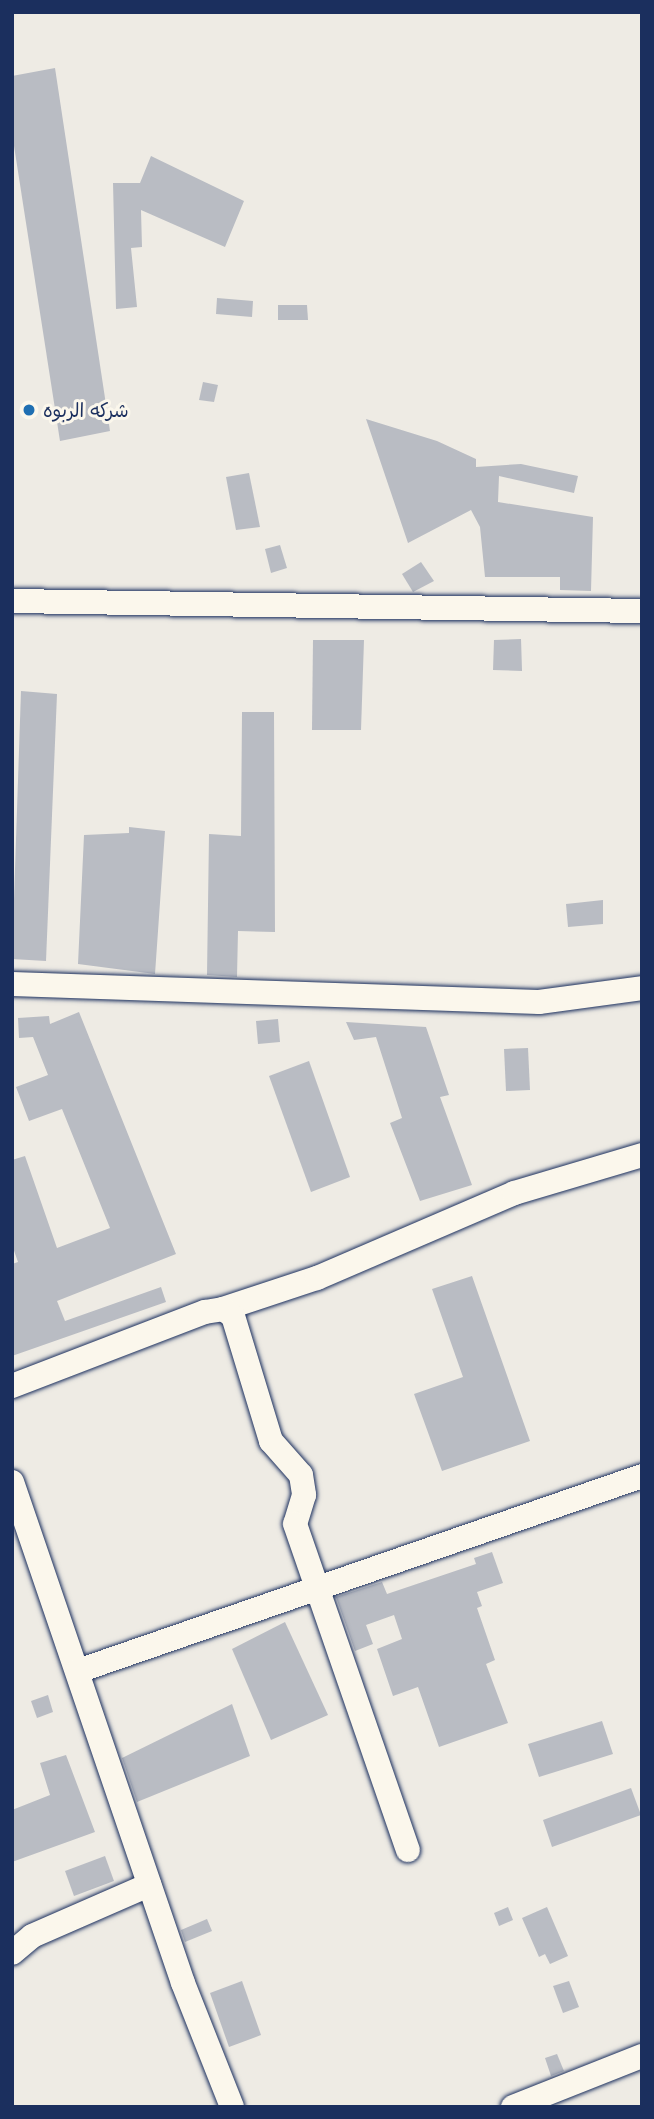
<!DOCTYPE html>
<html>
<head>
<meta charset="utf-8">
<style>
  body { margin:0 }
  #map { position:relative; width:654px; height:2119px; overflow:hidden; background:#eeebe4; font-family:Mali,"Playpen Sans Arabic",sans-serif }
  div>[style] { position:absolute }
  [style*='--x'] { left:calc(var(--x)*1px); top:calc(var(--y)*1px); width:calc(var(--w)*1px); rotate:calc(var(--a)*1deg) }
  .building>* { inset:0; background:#b9bcc3 }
  .roads { filter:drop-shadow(0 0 2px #1b2f5e) drop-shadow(0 0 2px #1b2f5e) }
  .minor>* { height:24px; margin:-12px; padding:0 12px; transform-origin:12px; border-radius:12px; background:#fbf7ec }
  .dots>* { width:19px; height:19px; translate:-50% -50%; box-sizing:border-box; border:4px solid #fbf7ec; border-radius:50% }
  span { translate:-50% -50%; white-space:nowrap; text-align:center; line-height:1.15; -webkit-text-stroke:6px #fbf7ec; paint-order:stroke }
  .poi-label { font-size:19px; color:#1b2f5e }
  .left { translate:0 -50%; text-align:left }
  .frame { position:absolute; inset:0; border:14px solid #1b2f5e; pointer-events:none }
</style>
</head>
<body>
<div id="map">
  <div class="building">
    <i style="clip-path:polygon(55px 68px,110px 431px,60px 441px,12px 133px,12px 76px)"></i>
    <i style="clip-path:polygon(151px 156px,244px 201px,225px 247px,141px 210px,142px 247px,131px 248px,137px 307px,116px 309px,113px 183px,140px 183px)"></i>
    <i style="clip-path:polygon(217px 298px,253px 301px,252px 317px,216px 314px)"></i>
    <i style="clip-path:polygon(278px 305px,307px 305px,308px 320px,278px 320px)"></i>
    <i style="clip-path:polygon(203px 382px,218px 385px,214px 402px,199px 400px)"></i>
    <i style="clip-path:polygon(366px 419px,437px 441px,476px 459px,476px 467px,521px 464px,578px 476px,574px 493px,499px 476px,498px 502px,593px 517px,591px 591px,560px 590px,560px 577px,485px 577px,480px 527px,471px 510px,408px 543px)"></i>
    <i style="clip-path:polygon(249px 473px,260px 527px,236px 530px,226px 477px)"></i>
    <i style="clip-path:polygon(280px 545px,287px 568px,271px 573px,265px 549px)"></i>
    <i style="clip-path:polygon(421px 562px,434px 581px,413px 592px,402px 574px)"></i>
    <i style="clip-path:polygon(521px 639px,522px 671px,493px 670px,494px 640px)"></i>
    <i style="clip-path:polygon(313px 640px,364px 640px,361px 730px,312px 730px)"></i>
    <i style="clip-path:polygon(21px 691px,57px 694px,46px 961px,12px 959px)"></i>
    <i style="clip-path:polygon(242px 712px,274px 712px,275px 932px,238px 931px,237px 977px,207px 975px,209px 834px,241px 836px)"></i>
    <i style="clip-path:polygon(129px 827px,165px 831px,155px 974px,78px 964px,84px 835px,129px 833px)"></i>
    <i style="clip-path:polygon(603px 900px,603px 924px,568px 927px,566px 904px)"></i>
    <i style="clip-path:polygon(79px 1012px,176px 1254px,57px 1301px,65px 1321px,161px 1287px,166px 1302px,12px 1356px,12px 1264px,18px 1262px,12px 1245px,12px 1160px,25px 1156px,57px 1248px,110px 1228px,62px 1109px,29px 1121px,16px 1087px,48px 1075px,33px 1037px,19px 1038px,18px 1018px,49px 1016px,50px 1024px)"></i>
    <i style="clip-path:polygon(278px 1019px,280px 1042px,258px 1044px,256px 1021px)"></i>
    <i style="clip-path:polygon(346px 1022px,426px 1027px,449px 1095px,440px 1097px,472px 1185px,420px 1201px,390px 1123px,402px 1118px,376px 1037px,354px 1040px)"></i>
    <i style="clip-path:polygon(528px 1048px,530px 1090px,506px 1091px,504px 1049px)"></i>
    <i style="clip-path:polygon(309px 1061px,350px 1177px,311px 1192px,269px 1076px)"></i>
    <i style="clip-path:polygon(472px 1276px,530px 1441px,442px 1471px,414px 1394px,463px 1377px,432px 1289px)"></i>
    <i style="clip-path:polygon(492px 1552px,503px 1583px,477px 1592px,482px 1606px,477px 1608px,495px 1660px,486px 1664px,508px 1723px,439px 1747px,418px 1687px,393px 1696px,377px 1649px,402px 1639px,394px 1615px,366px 1625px,373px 1644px,355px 1651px,336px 1597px,382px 1582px,387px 1594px,476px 1564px,474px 1558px)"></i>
    <i style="clip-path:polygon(285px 1622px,328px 1715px,271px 1740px,232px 1649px)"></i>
    <i style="clip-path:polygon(48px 1695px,53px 1712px,37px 1718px,31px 1701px)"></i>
    <i style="clip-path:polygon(232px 1704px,250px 1756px,137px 1802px,122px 1758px)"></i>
    <i style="clip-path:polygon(602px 1721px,613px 1754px,539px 1777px,528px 1744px)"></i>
    <i style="clip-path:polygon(66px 1755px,95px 1832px,12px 1862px,12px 1810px,50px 1795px,40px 1763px)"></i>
    <i style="clip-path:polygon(631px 1788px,641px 1815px,552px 1847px,543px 1820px)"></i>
    <i style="clip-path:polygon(105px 1856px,114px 1881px,74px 1896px,65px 1871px)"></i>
    <i style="clip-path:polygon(508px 1907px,513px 1920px,499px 1926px,494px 1913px)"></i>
    <i style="clip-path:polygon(547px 1907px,568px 1956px,550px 1964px,545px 1954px,539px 1957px,522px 1918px)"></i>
    <i style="clip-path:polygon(207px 1919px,212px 1931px,185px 1942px,181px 1930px)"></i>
    <i style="clip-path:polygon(242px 1981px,261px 2035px,229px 2047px,210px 1993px)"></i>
    <i style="clip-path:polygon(569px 1981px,579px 2007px,563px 2013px,553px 1986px)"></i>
    <i style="clip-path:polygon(557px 2054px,564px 2071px,551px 2076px,545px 2058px)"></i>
  </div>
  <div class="roads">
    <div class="minor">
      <i style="--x:12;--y:601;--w:630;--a:0.91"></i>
      <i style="--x:12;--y:984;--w:527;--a:1.96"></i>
      <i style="--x:539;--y:1002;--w:104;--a:-7.7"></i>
      <i style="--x:223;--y:1309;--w:99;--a:-18.3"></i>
      <i style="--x:317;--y:1278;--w:215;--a:-23.3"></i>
      <i style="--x:514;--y:1193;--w:134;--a:-16.5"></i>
      <i style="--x:12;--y:1386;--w:207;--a:-21"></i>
      <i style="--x:205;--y:1312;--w:18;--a:-9"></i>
      <i style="--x:223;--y:1309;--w:12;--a:35"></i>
      <i style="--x:233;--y:1316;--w:131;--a:73.1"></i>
      <i style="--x:271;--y:1441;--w:45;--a:48.6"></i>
      <i style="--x:301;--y:1475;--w:20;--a:81"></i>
      <i style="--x:304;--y:1495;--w:30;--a:107"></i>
      <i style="--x:295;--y:1524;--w:345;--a:70.9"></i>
      <i style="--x:12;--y:1482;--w:529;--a:71.15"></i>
      <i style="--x:183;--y:1983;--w:133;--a:68.4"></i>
      <i style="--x:78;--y:1671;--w:597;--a:-19.07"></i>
      <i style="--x:12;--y:1953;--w:26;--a:-40"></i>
      <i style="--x:32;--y:1936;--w:128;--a:-23.6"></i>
      <i style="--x:513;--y:2107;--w:139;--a:-21.6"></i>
    </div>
  </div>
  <div class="dots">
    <i style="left:29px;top:410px;background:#1f6fb2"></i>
  </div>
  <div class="poi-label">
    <span class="left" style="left:43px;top:410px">شركه الربوه</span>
  </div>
  <div class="frame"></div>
</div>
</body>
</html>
